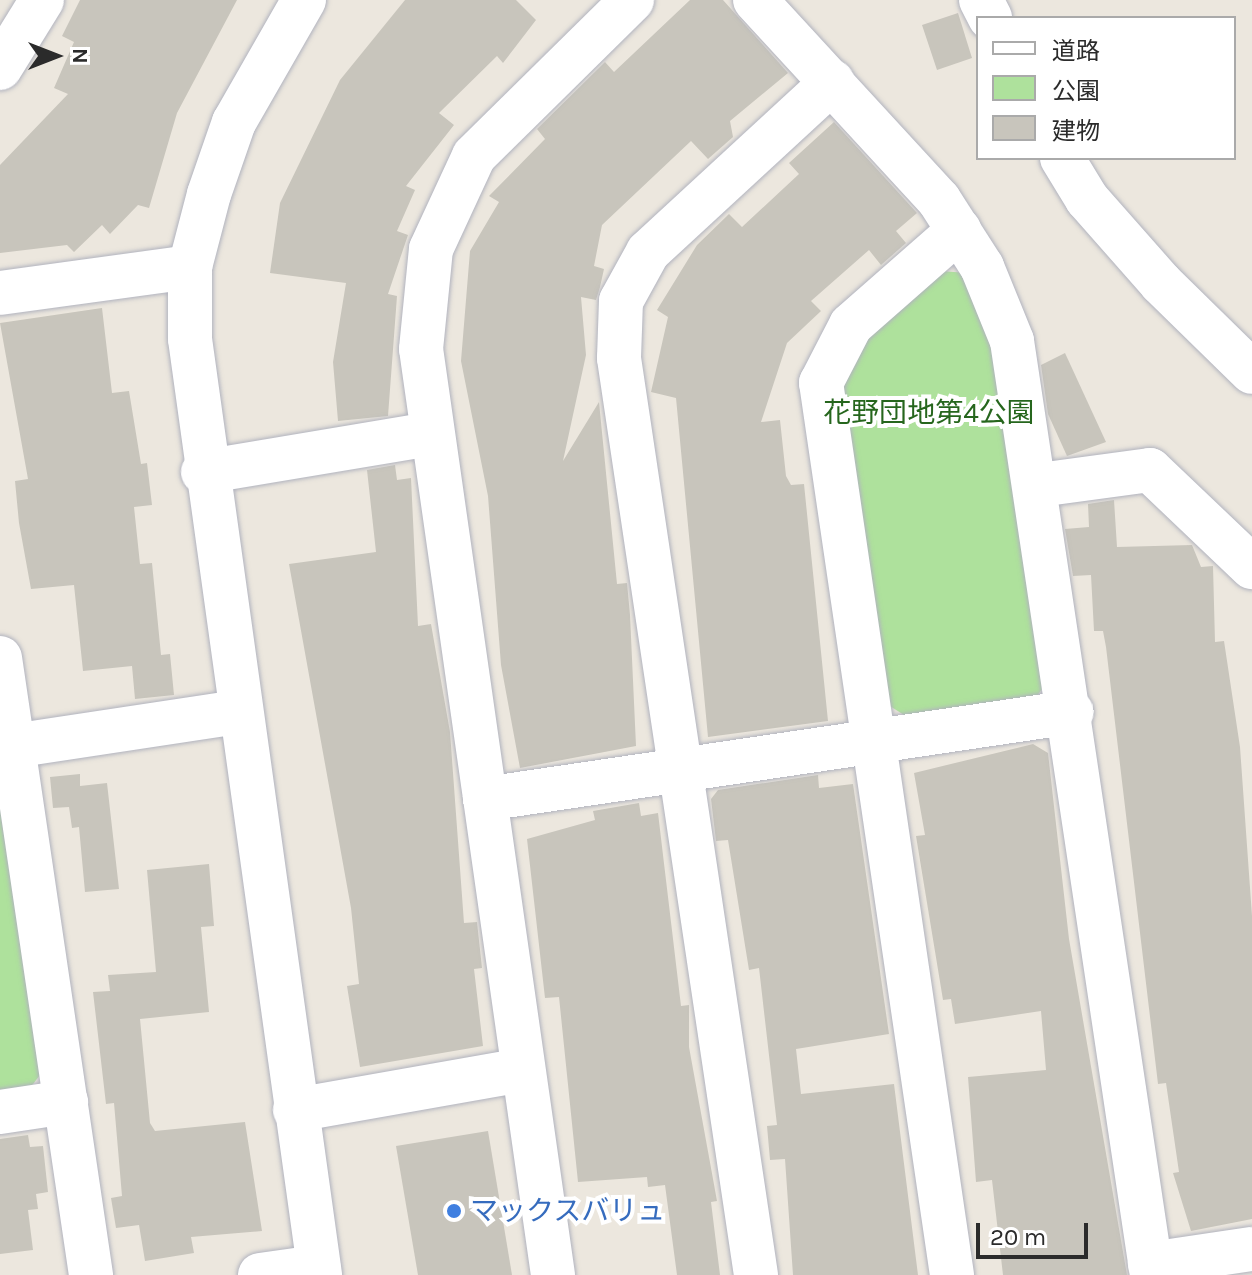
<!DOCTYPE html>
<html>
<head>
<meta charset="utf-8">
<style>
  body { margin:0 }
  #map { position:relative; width:1252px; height:1275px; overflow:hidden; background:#ece7de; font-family:Karla,"Noto Sans JP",sans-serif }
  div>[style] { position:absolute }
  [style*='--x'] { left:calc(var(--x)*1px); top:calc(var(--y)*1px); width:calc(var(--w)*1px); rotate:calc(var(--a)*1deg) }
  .green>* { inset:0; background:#aee19c }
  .building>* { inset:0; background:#c8c5bc }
  .roads { filter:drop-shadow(0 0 2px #b1b3be) drop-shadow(0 0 2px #b1b3be) }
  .minor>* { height:44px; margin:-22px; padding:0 22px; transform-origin:22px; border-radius:22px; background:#fff }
  .dots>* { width:22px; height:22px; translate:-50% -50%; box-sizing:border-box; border:4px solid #fff; border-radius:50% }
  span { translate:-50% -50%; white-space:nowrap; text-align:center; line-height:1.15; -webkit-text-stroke:8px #fff; paint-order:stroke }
  .park-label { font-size:28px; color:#26661d }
  .shop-label { font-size:28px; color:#366cbe }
  .left { translate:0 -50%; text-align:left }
  .legend { position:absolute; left:976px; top:16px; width:260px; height:144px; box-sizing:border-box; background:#fff; border:2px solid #aaa; margin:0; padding:10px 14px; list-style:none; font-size:24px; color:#2b2b2b }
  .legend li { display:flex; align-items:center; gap:16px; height:40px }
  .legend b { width:40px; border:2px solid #aaa }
  .north { position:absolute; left:16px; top:16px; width:80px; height:80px; -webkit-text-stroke:6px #fff; paint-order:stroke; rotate:90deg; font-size:22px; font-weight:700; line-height:32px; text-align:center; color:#2b2b2b }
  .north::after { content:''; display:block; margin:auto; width:28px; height:36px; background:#2b2b2b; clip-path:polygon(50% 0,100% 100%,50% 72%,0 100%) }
  .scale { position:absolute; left:976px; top:1223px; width:112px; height:36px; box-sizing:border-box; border:4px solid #2b2b2b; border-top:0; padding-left:10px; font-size:24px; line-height:28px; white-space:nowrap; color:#2b2b2b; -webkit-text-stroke:6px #fff; paint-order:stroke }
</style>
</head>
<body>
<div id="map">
  <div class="green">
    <i style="clip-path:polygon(940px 271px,968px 273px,1007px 377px,1048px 680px,1033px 702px,912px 720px,885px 703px,841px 380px,875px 329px)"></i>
    <i style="clip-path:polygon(0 776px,43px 1071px,27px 1092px,0 1095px)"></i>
  </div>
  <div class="building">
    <i style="clip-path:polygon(80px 0,237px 0,177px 113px,149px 208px,138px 205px,110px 234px,102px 225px,74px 252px,67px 245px,0 253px,0 165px,68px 94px,54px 88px,74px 42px,62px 36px)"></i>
    <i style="clip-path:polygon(405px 0,516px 0,536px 20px,503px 63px,497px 56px,439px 113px,454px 125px,406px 186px,415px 190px,397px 231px,408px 235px,388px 294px,397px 296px,388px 416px,338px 421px,333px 362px,346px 283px,270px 273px,280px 203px,340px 80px)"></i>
    <i style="clip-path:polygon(690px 0,723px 0,788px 73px,730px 121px,733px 137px,708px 159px,691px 141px,602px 225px,594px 266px,604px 269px,600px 287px,596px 300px,581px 297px,586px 355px,563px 461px,599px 402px,617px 584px,627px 583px,630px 615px,636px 746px,520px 768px,501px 665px,488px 496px,461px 361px,470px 251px,499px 202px,489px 196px,545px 139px,537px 129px,605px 62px,614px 72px)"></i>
    <i style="clip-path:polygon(958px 13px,972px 58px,937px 70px,922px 25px)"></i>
    <i style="clip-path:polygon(834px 122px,917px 213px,896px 231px,906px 243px,881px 265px,869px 250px,811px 301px,821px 311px,787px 343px,761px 422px,780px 420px,786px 476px,791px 485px,804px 484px,828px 721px,708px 737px,676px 398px,651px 392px,668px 317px,657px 310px,697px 245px,729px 214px,742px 227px,799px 174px,789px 163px)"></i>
    <i style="clip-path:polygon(102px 308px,112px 393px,129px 391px,141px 464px,147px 463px,152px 505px,134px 507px,140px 564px,152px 563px,161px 655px,170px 654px,174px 695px,135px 699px,132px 666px,83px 671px,74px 585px,31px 589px,19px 523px,15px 481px,28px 479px,0 323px)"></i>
    <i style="clip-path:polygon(1065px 353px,1106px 442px,1067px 456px,1048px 414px,1041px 365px)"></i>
    <i style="clip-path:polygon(395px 465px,397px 480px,411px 478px,418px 626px,431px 624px,450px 732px,464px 923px,477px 922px,482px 968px,474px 969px,483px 1046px,360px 1067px,347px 986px,359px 984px,351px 908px,289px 564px,376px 552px,367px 470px)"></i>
    <i style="clip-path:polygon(1114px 500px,1117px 547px,1192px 545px,1201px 567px,1213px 566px,1215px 642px,1224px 641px,1240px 747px,1252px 916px,1252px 1219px,1191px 1231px,1173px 1173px,1179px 1172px,1166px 1083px,1158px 1084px,1106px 647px,1103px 631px,1094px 631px,1091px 575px,1073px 576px,1065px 529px,1089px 527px,1088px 504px)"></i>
    <i style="clip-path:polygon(1033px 744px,1048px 753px,1069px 939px,1127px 1275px,1003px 1275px,992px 1180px,976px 1182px,968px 1077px,1046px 1070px,1041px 1011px,955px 1024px,951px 999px,943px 1000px,916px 836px,925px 835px,914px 773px)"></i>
    <i style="clip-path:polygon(80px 774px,80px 786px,107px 783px,119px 889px,85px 892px,79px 827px,72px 828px,69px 807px,53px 808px,50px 777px)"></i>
    <i style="clip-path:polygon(818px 775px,819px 788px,853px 784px,889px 1034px,796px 1049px,801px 1094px,894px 1084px,918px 1275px,793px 1275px,785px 1159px,770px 1160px,767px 1126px,777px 1125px,759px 968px,749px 970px,728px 840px,716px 841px,711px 799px,718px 790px)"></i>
    <i style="clip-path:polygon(639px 803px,641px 816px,658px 813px,681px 1006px,689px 1005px,689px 1047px,717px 1201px,711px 1202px,720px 1275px,677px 1275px,665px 1185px,648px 1187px,647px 1177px,578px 1182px,559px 997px,545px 998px,527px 839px,595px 820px,593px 811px)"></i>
    <i style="clip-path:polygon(209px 864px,214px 926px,201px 927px,209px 1012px,140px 1019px,150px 1123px,155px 1131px,245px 1122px,262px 1231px,191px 1237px,194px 1253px,145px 1261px,139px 1225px,116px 1228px,111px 1198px,122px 1196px,114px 1103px,106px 1104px,93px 992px,110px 991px,108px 975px,156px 972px,147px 870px)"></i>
    <i style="clip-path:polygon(488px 1131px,512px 1275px,418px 1275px,396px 1146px)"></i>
    <i style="clip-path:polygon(28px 1135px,30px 1147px,43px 1146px,48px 1192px,36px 1194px,38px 1209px,28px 1210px,33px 1250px,0 1254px,0 1139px)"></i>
  </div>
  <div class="roads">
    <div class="minor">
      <i style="--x:304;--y:0;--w:141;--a:119.8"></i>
      <i style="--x:234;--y:122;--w:76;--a:109.1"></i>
      <i style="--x:209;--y:194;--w:75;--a:104.6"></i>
      <i style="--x:190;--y:267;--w:72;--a:90"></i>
      <i style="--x:190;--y:339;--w:945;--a:82.09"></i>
      <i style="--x:755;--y:0;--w:272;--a:47.4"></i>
      <i style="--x:939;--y:200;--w:80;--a:57.3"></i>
      <i style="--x:982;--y:267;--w:80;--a:67.9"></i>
      <i style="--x:1012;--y:341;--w:944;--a:81.48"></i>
      <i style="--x:981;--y:0;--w:20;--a:63"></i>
      <i style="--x:0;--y:68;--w:80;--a:-58.3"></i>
      <i style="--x:1062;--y:158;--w:48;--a:58.6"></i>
      <i style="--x:1087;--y:199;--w:112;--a:48.6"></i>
      <i style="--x:1161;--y:283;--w:127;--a:44.4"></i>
      <i style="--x:0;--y:293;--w:192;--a:-7.8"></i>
      <i style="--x:203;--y:472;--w:231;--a:-9.5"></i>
      <i style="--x:1039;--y:485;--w:112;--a:-7.7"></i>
      <i style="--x:1150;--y:470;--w:141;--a:43.6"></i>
      <i style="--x:0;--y:658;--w:624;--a:81.61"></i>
      <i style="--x:13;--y:746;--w:227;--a:-8.6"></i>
      <i style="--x:485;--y:799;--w:593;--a:-8.43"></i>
      <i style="--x:295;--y:1110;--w:231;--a:-10"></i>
      <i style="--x:0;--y:1112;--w:67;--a:-8.6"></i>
      <i style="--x:1150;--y:1264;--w:103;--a:-8.4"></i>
      <i style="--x:260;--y:1275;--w:59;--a:-7.9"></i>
      <i style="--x:553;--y:1275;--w:935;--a:-98.11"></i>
      <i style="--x:421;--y:349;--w:100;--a:-84.3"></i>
      <i style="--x:431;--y:249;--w:102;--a:-65.2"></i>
      <i style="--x:474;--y:156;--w:222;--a:-44.6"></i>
      <i style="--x:756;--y:1275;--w:927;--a:-98.5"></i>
      <i style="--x:619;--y:358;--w:57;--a:-88"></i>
      <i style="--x:621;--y:301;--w:56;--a:-61.1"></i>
      <i style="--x:648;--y:252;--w:251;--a:-42.7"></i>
      <i style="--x:952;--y:1275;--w:902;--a:-98.35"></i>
      <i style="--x:821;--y:383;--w:65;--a:-62.7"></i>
      <i style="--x:851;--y:325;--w:144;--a:-41.3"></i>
    </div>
  </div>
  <div class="dots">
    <i style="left:454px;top:1211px;background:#3f7fe0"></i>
  </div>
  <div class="park-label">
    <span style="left:929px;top:413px">花野団地第4公園</span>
  </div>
  <div class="shop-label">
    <span class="left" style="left:470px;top:1211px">マックスバリュ</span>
  </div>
  <ul class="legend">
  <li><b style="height:10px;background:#fff"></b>道路</li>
  <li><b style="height:22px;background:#aee19c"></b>公園</li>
  <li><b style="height:22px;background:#c8c5bc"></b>建物</li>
  </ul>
  <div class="north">N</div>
  <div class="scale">20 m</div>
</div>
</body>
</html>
